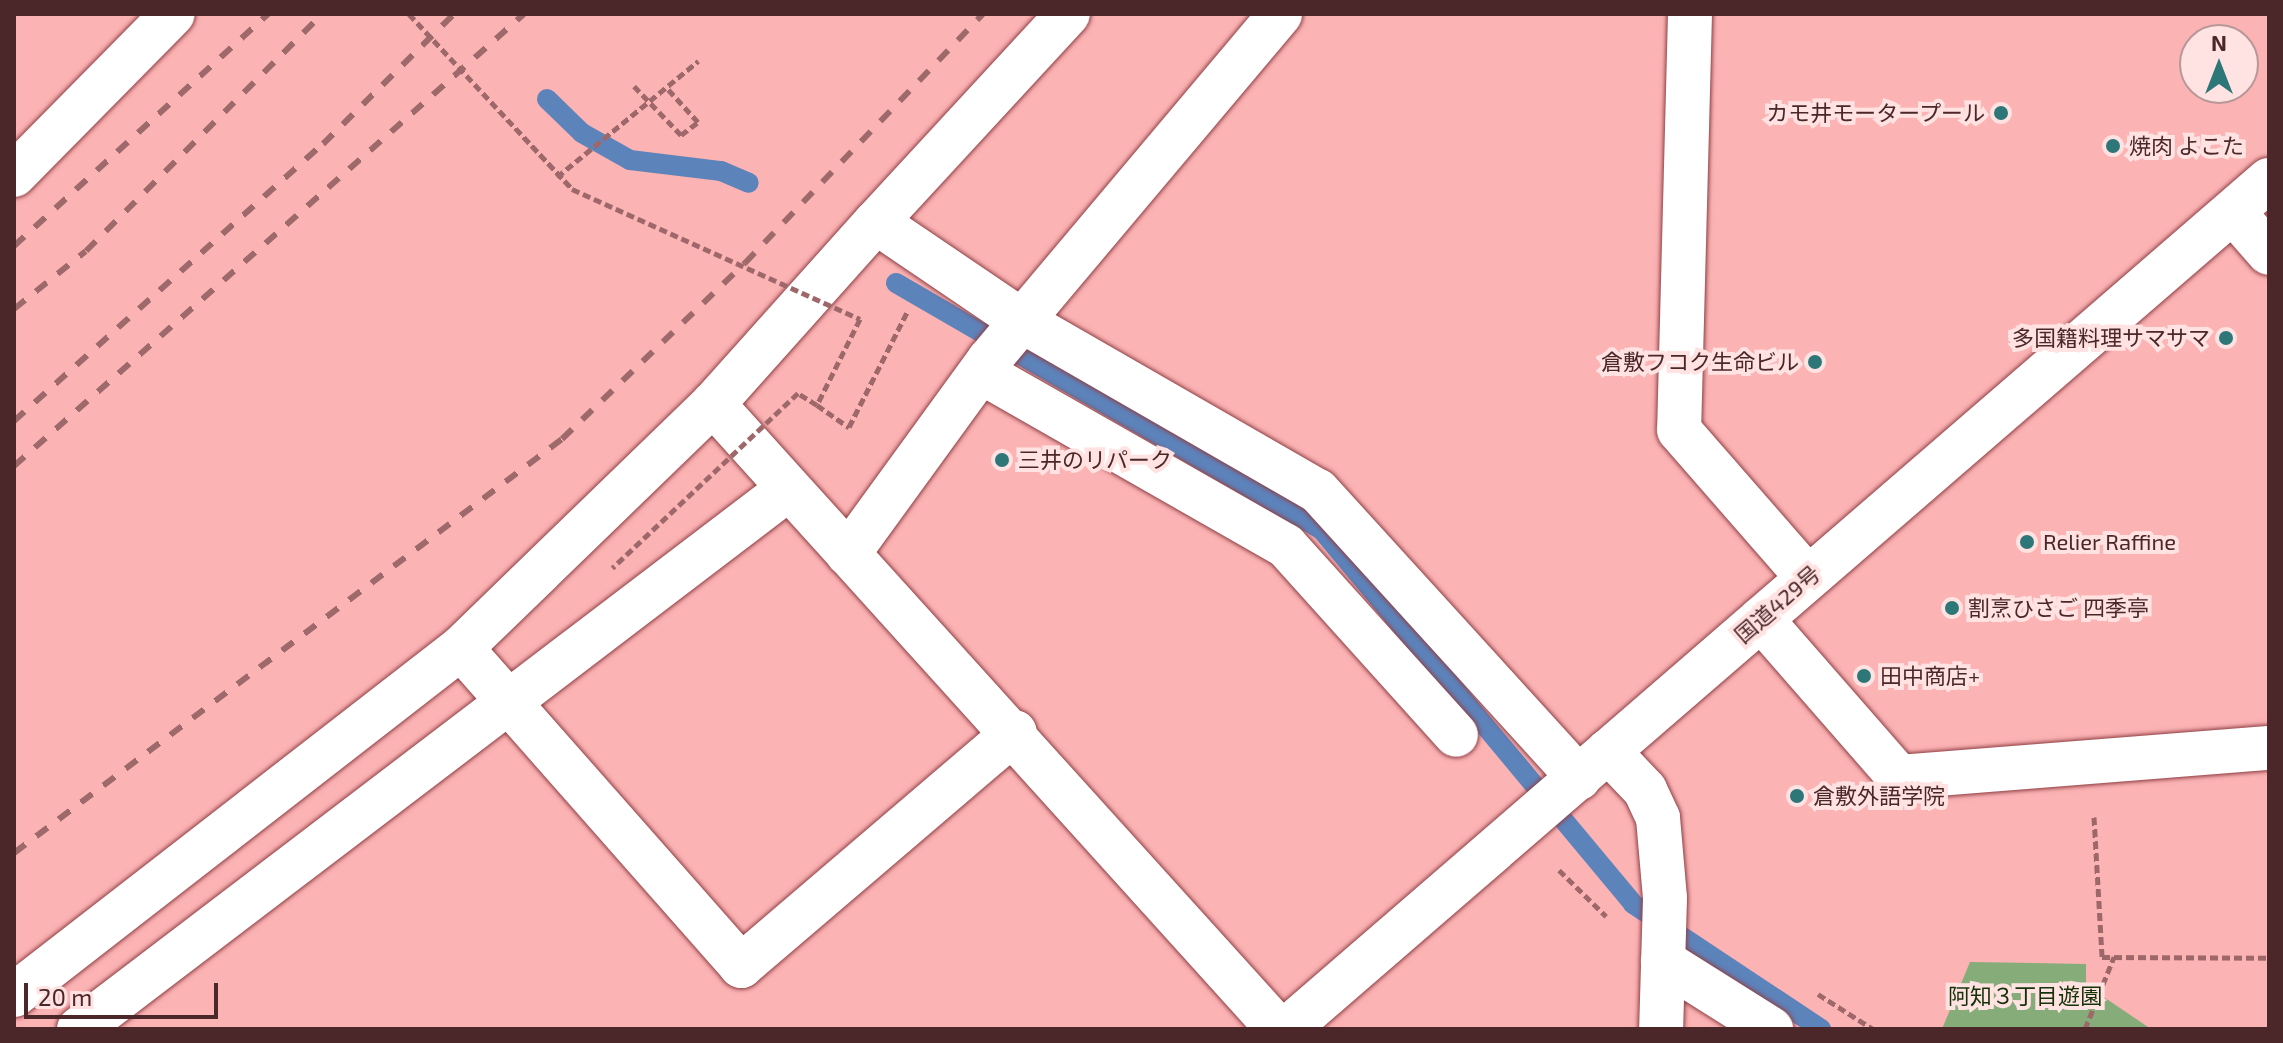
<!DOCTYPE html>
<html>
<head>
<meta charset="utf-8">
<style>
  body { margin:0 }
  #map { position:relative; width:2283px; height:1043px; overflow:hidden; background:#fcb3b4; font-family:"Exo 2","Noto Sans JP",sans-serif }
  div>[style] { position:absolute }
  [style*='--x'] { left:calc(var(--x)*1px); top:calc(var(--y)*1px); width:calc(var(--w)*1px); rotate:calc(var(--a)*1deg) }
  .green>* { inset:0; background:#86ac7a }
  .stream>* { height:20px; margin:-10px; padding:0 10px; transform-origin:10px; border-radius:10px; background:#5d83bb }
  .path>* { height:5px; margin-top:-2.5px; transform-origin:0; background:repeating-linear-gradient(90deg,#9e686a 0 8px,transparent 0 12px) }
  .roads { filter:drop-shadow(0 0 2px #8f3f44) drop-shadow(0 0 2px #8f3f44) }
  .minor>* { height:44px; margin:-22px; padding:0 22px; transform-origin:22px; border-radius:22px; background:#fff }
  .trunk>* { height:44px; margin:-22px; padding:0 22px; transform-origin:22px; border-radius:22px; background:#fff }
  .rail>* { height:6px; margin-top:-3px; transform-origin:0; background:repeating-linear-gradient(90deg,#9e696a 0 14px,transparent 0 28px) }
  .path-bridge>* { height:5px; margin-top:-2.5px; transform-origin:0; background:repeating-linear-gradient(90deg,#9e686a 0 8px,transparent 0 12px) }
  .dots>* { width:22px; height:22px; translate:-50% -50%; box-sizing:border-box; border:4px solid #ffe2e1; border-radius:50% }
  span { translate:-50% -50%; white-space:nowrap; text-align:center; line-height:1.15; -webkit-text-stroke:8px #ffe2e1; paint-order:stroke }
  .poi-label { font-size:22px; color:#4b2729 }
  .right { translate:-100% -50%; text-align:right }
  .left { translate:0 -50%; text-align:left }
  .street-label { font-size:22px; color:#4b2729 }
  .park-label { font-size:22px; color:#143208 }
  .frame { position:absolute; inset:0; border:16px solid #4b2729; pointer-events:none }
  .north { position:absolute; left:2179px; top:24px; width:80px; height:80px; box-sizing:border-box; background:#ffe2e1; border:2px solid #b79797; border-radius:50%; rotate:0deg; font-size:22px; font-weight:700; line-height:32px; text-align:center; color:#4b2729 }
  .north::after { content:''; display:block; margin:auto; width:28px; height:36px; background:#2d7779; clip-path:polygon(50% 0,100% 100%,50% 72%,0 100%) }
  .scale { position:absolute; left:24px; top:983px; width:194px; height:36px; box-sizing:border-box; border:4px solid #4b2729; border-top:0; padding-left:10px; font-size:24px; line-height:28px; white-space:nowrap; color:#4b2729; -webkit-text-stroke:6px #ffe2e1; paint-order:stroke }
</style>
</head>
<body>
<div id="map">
  <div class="green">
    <i style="clip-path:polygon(1970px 962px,2086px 964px,2086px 985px,2151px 1029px,1942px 1029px)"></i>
  </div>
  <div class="stream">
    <i style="--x:547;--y:99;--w:49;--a:44.2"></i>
    <i style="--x:582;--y:133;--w:55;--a:29.4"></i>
    <i style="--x:630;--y:160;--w:92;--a:6.9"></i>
    <i style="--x:721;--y:171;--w:30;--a:23"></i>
    <i style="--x:896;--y:283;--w:491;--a:30.1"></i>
    <i style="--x:1321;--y:529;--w:488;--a:50.2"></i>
    <i style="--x:1633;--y:904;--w:226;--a:33.6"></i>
  </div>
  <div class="path">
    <i style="--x:634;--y:86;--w:68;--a:46.2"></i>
    <i style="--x:681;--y:135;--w:21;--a:-37"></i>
    <i style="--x:698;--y:122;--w:47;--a:-132.4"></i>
    <i style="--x:557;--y:177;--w:183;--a:-39.4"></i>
    <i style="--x:817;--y:405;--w:39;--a:35"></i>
    <i style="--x:849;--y:427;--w:131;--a:-63.2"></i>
    <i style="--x:2094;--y:817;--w:140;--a:86.7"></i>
    <i style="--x:2102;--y:957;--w:167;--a:0.3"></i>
    <i style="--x:1559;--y:870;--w:66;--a:44.4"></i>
    <i style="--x:1818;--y:994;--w:65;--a:32.5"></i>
    <i style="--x:2085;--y:1029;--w:78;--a:-68.1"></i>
  </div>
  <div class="roads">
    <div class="minor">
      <i style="--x:1690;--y:14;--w:416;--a:91.5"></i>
      <i style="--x:1679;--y:430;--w:196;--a:48.9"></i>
      <i style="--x:14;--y:175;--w:226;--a:-45.4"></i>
      <i style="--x:2234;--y:213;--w:53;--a:48.8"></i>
      <i style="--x:876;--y:222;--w:283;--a:-47.3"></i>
      <i style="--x:981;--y:372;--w:351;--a:29.7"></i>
      <i style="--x:1286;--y:546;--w:254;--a:48"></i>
      <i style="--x:848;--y:554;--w:240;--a:-54"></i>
      <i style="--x:989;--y:360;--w:452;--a:-49.9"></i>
      <i style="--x:1761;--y:619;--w:210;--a:48.9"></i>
      <i style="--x:1899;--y:777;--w:371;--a:-4.5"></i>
      <i style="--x:461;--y:648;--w:424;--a:48.6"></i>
      <i style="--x:741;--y:966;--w:360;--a:-40.5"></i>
      <i style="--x:1608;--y:751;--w:54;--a:46.5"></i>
      <i style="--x:1645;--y:790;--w:31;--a:65"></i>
      <i style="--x:1658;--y:818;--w:80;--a:85"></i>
      <i style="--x:1665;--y:898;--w:131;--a:91.7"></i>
      <i style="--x:1663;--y:961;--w:128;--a:32.2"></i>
      <i style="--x:14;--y:995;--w:566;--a:-37.82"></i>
      <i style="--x:461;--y:648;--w:351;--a:-44.1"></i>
      <i style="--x:79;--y:1029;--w:891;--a:-37.29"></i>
      <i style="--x:1278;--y:1029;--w:843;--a:-132.11"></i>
      <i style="--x:713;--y:404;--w:244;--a:-48.2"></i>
      <i style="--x:876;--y:222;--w:176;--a:34.1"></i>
      <i style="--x:1022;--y:321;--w:341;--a:29.9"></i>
      <i style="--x:1318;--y:491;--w:388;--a:47.7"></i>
    </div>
    <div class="trunk">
      <i style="--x:1287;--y:1029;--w:1298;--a:-40.85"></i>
    </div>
  </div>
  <div class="rail">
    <i style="--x:14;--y:246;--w:344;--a:-42.4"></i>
    <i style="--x:14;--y:309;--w:92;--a:-38.9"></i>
    <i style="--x:86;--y:251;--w:334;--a:-45.1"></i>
    <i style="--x:14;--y:421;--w:415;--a:-41.9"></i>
    <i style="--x:323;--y:144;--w:185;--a:-44.8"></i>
    <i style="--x:14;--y:466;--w:681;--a:-41.55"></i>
    <i style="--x:14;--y:853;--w:687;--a:-37.07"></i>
    <i style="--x:562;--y:439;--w:254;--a:-43.9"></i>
    <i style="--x:745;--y:263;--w:344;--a:-46.3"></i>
  </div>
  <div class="path-bridge">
    <i style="--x:409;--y:14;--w:239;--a:47"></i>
    <i style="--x:572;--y:189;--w:316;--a:24.3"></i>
    <i style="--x:860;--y:319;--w:96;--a:116.6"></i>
    <i style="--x:817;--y:405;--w:22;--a:-148"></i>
    <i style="--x:798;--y:393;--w:255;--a:136.7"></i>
  </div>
  <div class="dots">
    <i style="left:2001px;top:113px;background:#2d7779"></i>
    <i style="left:2113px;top:146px;background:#2d7779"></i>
    <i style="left:2226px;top:338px;background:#2d7779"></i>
    <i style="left:1815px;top:362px;background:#2d7779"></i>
    <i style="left:1002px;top:460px;background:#2d7779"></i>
    <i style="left:2027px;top:542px;background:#2d7779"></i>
    <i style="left:1952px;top:608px;background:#2d7779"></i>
    <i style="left:1864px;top:676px;background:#2d7779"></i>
    <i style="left:1797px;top:796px;background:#2d7779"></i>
  </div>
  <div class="poi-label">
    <span class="right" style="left:1985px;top:113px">カモ井モータープール</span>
    <span class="left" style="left:2129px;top:146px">焼肉 よこた</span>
    <span class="right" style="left:2210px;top:338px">多国籍料理サマサマ</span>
    <span class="right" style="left:1799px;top:362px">倉敷フコク生命ビル</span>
    <span class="left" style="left:1018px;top:460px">三井のリパーク</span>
    <span class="left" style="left:2043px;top:542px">Relier Raffine</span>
    <span class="left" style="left:1968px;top:608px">割烹ひさご 四季亭</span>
    <span class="left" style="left:1880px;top:676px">田中商店+</span>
    <span class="left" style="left:1813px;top:796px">倉敷外語学院</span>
  </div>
  <div class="street-label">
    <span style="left:1777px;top:604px;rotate:-41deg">国道429号</span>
  </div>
  <div class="park-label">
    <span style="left:2025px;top:996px">阿知３丁目遊園</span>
  </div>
  <div class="frame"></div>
  <div class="north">N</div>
  <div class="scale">20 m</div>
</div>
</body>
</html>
